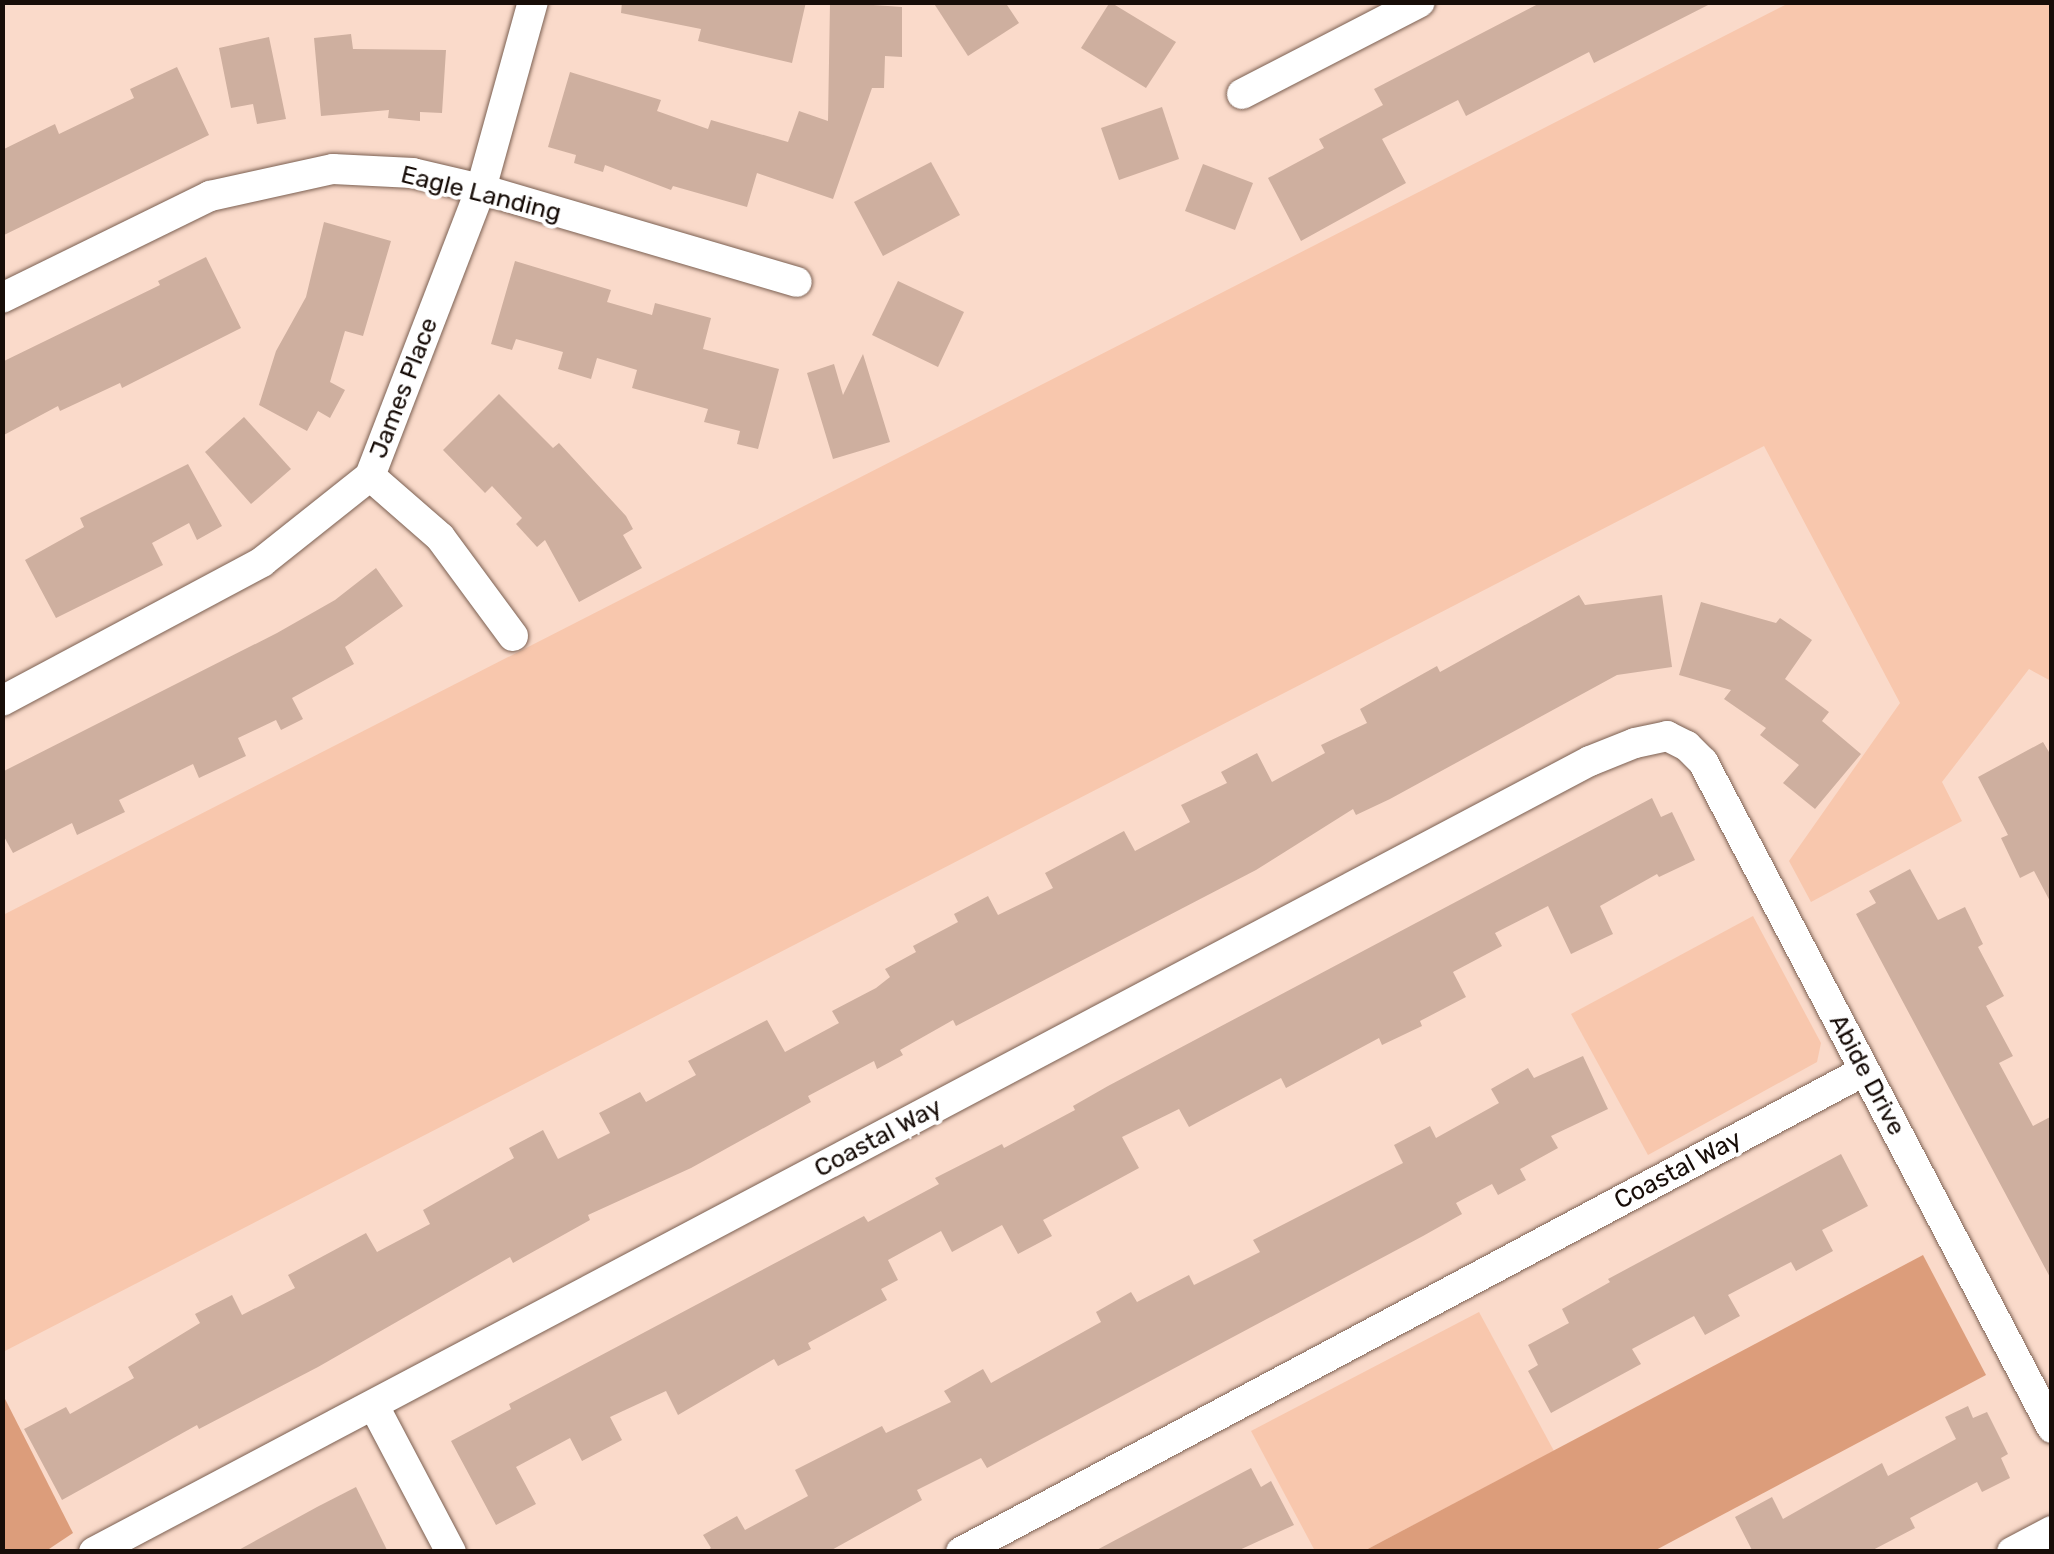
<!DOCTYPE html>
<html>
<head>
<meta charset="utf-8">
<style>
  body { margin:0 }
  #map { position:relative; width:2054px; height:1554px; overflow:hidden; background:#fadaca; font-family:Rubik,sans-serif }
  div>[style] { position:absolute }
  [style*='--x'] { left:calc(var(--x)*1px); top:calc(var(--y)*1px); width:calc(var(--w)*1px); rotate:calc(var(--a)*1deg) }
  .green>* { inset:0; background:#f8c7ad }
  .water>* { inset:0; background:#dc9d7b }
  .building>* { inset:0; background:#ceaf9f }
  .roads { filter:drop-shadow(0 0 2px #7b6052) drop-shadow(0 0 2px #7b6052) }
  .street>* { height:30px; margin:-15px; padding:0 15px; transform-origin:15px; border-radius:15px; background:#fff }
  span { translate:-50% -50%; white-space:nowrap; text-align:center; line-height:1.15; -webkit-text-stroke:8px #fff; paint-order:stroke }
  .street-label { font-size:25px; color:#170d08 }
  .frame { position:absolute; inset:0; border:5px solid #170d08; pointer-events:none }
</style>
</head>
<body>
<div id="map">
  <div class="green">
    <i style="clip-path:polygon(1789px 3px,2051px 3px,2051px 681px,2029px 669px,1942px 782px,1962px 821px,1811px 902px,1789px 861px,1900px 703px,1764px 446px,3px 1352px,3px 915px)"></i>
    <i style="clip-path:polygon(1753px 916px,1821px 1043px,1817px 1062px,1648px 1155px,1571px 1014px)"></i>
    <i style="clip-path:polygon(1479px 1312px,1554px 1451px,1364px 1551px,1315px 1551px,1251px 1431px)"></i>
  </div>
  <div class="water">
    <i style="clip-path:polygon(1923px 1255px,1986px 1375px,1654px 1551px,1364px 1551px)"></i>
    <i style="clip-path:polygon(3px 1395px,73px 1533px,46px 1551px,3px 1551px)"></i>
  </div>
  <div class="building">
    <i style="clip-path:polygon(622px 2px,806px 2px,792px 63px,698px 41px,701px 29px,621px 13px)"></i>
    <i style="clip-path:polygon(830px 2px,902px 7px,902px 57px,885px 56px,884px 88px,872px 88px,833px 199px,757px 173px,747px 207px,673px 186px,671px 190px,605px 165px,603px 172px,574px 163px,576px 155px,548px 147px,570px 72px,661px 100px,657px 111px,708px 129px,711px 120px,788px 142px,799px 111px,828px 121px)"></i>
    <i style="clip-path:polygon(933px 2px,1005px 2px,1019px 23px,968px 56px)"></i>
    <i style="clip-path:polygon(1110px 2px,1176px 42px,1146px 88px,1081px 48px)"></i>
    <i style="clip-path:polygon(1542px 2px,1714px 2px,1594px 63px,1589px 52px,1466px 116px,1458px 100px,1382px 139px,1406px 183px,1301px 241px,1268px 178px,1324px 148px,1319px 139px,1383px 105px,1374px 89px)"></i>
    <i style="clip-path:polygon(351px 34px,353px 49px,446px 50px,442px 113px,420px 112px,420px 121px,388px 118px,389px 110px,321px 116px,314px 38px)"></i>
    <i style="clip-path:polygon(269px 37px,286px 119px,257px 124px,253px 104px,231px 108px,219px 48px)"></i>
    <i style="clip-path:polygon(177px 67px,209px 135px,2px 236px,2px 150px,55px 124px,59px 134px,134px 98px,130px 89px)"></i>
    <i style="clip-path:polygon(1162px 107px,1179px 159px,1119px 180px,1101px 128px)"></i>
    <i style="clip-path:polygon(931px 162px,960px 215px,883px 256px,854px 202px)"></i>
    <i style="clip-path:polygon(1203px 164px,1253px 183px,1235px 230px,1185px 211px)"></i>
    <i style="clip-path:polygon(324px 222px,391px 241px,363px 336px,345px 331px,330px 382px,345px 390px,330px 418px,318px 411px,307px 431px,259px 405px,276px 351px,306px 297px)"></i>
    <i style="clip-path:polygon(206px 257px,241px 328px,122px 388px,120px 383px,60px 411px,58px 406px,2px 436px,2px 362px,160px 285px,158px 281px)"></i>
    <i style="clip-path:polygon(515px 261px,611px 290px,607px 302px,652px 315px,655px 303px,711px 318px,703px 349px,779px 369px,758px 449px,737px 444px,740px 431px,704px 422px,708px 409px,632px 388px,637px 370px,597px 358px,591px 379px,558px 369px,563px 352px,516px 339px,512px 350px,491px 344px)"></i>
    <i style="clip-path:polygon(898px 281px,964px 312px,938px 367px,872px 335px)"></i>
    <i style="clip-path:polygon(863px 354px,890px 442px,833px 459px,807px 373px,834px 364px,843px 395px)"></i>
    <i style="clip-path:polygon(499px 394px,553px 448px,559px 443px,626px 516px,633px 529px,623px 535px,642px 568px,579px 602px,545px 540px,537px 547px,516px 524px,522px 518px,492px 486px,485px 493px,443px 450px)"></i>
    <i style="clip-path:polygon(244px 417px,291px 469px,251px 504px,205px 452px)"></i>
    <i style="clip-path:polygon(188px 464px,222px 526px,197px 540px,189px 523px,152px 543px,163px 565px,56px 618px,25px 560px,84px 527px,80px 518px)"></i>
    <i style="clip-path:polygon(376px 568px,403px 606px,345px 647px,354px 664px,292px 698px,303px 719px,281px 730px,276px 720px,238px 738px,246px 756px,199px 778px,193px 764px,119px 800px,125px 812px,77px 835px,72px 823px,13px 853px,2px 833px,2px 772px,277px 633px,335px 600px)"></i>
    <i style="clip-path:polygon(1579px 595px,1585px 605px,1662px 595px,1672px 667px,1617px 675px,1390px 799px,1356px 815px,1353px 809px,1256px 870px,956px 1026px,953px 1020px,900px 1050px,903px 1055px,877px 1069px,874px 1061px,808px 1096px,811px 1102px,691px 1168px,588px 1215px,590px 1220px,513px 1263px,510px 1257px,318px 1367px,199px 1429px,197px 1425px,62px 1500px,24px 1429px,66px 1407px,70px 1414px,134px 1378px,128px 1367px,200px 1323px,195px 1314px,232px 1295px,242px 1315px,295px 1288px,288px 1275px,366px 1233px,377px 1252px,430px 1224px,423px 1210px,514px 1158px,509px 1148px,543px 1130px,558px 1159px,610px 1133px,599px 1113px,640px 1092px,646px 1102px,696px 1075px,688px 1061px,767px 1020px,785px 1052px,839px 1023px,832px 1011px,876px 988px,890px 977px,885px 969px,916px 952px,913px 946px,958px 922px,954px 914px,988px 896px,998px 915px,1053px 888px,1045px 873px,1124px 831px,1135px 851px,1190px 822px,1181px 805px,1227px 783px,1221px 772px,1257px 753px,1272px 782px,1325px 753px,1321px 745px,1367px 723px,1360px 709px,1437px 666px,1440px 672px)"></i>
    <i style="clip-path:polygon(1701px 602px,1776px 623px,1780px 618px,1812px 640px,1785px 679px,1829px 712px,1822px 721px,1861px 754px,1815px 809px,1783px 783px,1799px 765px,1760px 735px,1766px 728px,1724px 699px,1731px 690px,1679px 675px)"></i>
    <i style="clip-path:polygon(2043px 742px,2052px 757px,2052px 905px,2034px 871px,2020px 878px,2001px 838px,2008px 835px,1978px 777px)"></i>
    <i style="clip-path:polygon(1652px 798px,1661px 817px,1672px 812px,1695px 860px,1659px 877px,1657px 874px,1600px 906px,1613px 934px,1571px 954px,1548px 906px,1495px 933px,1502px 946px,1453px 972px,1466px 997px,1420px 1021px,1422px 1026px,1382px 1045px,1379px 1038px,1286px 1088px,1281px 1078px,1189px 1127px,1179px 1109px,1122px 1137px,1139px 1168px,1043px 1220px,1052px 1236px,1018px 1254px,1002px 1225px,952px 1252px,941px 1231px,888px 1260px,898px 1280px,881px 1289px,887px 1300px,808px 1343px,811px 1349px,778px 1366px,774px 1359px,678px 1415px,666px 1391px,610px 1417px,622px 1440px,582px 1461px,570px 1438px,516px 1467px,536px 1504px,496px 1525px,451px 1441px,511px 1409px,509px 1404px,864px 1216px,868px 1222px,939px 1184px,935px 1178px,1002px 1144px,1004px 1148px,1075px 1110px,1073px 1106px,1108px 1086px)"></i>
    <i style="clip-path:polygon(1910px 869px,1938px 920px,1965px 907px,1983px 944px,1978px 947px,2004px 996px,1986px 1006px,2013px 1056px,1999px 1063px,2033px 1126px,2052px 1116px,2052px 1281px,1856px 914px,1876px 903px,1869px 891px)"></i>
    <i style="clip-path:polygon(1583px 1056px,1608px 1109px,1551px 1136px,1558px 1148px,1520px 1169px,1526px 1180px,1498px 1195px,1492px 1184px,1456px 1203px,1462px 1214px,1423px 1236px,987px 1468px,981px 1458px,917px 1490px,922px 1500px,828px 1552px,705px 1552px,711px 1548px,703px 1535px,737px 1516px,745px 1530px,808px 1496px,795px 1470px,882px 1426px,886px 1433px,951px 1402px,944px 1391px,983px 1369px,991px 1383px,1101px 1322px,1096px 1312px,1131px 1292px,1137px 1302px,1189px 1275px,1194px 1285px,1260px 1252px,1253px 1240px,1403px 1163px,1394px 1145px,1430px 1126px,1436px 1138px,1499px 1103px,1491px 1089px,1528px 1068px,1534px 1078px)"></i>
    <i style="clip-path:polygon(1841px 1154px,1868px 1206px,1822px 1230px,1833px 1251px,1796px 1271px,1791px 1262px,1728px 1295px,1740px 1316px,1705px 1335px,1694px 1316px,1632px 1349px,1641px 1364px,1551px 1413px,1528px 1371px,1538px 1365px,1528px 1345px,1569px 1323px,1562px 1309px,1610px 1282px,1608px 1279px)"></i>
    <i style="clip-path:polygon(1968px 1406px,1973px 1418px,1987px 1412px,2008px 1454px,2001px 1458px,2010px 1478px,1982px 1492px,1977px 1482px,1910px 1518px,1915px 1528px,1869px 1552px,1753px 1552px,1735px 1517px,1772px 1497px,1783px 1519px,1882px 1463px,1888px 1476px,1956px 1439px,1945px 1417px)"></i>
    <i style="clip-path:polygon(1251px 1468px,1261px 1487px,1271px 1481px,1294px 1525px,1235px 1552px,1093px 1552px)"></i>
    <i style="clip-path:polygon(356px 1487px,388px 1552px,235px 1552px,317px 1507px)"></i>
  </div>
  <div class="roads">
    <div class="street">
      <i style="--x:1242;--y:94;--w:200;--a:-27.3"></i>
      <i style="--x:2;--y:298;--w:232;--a:-26.1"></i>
      <i style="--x:210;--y:196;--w:126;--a:-12.4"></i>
      <i style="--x:333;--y:169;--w:80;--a:2.9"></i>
      <i style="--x:413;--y:173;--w:70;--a:13.2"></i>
      <i style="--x:481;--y:189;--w:329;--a:16.4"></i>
      <i style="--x:370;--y:476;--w:93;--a:41.1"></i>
      <i style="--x:440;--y:537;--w:123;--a:53.6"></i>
      <i style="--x:2;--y:701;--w:295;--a:-28.1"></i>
      <i style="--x:262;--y:562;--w:138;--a:-38.5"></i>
      <i style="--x:370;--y:476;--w:308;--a:-68.9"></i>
      <i style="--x:481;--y:189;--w:194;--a:-74.5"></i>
      <i style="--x:374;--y:1406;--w:165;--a:62.2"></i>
      <i style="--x:94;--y:1552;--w:1692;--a:-27.87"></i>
      <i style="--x:1590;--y:761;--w:48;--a:-21.8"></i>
      <i style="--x:1635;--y:743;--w:33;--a:-12"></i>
      <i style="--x:1667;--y:736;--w:22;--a:27"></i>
      <i style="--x:1687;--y:746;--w:23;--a:45"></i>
      <i style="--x:1703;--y:762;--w:752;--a:62.34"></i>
      <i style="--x:961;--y:1552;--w:1023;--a:-28.04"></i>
      <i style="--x:2012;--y:1552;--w:45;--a:-27.7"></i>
    </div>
  </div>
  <div class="street-label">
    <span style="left:481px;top:194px;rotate:14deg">Eagle Landing</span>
    <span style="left:404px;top:388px;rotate:-69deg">James Place</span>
    <span style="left:1867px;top:1075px;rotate:62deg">Abide Drive</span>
    <span style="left:878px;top:1138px;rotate:-28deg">Coastal Way</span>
    <span style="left:1678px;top:1170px;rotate:-28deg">Coastal Way</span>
  </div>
  <div class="frame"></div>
</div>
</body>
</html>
